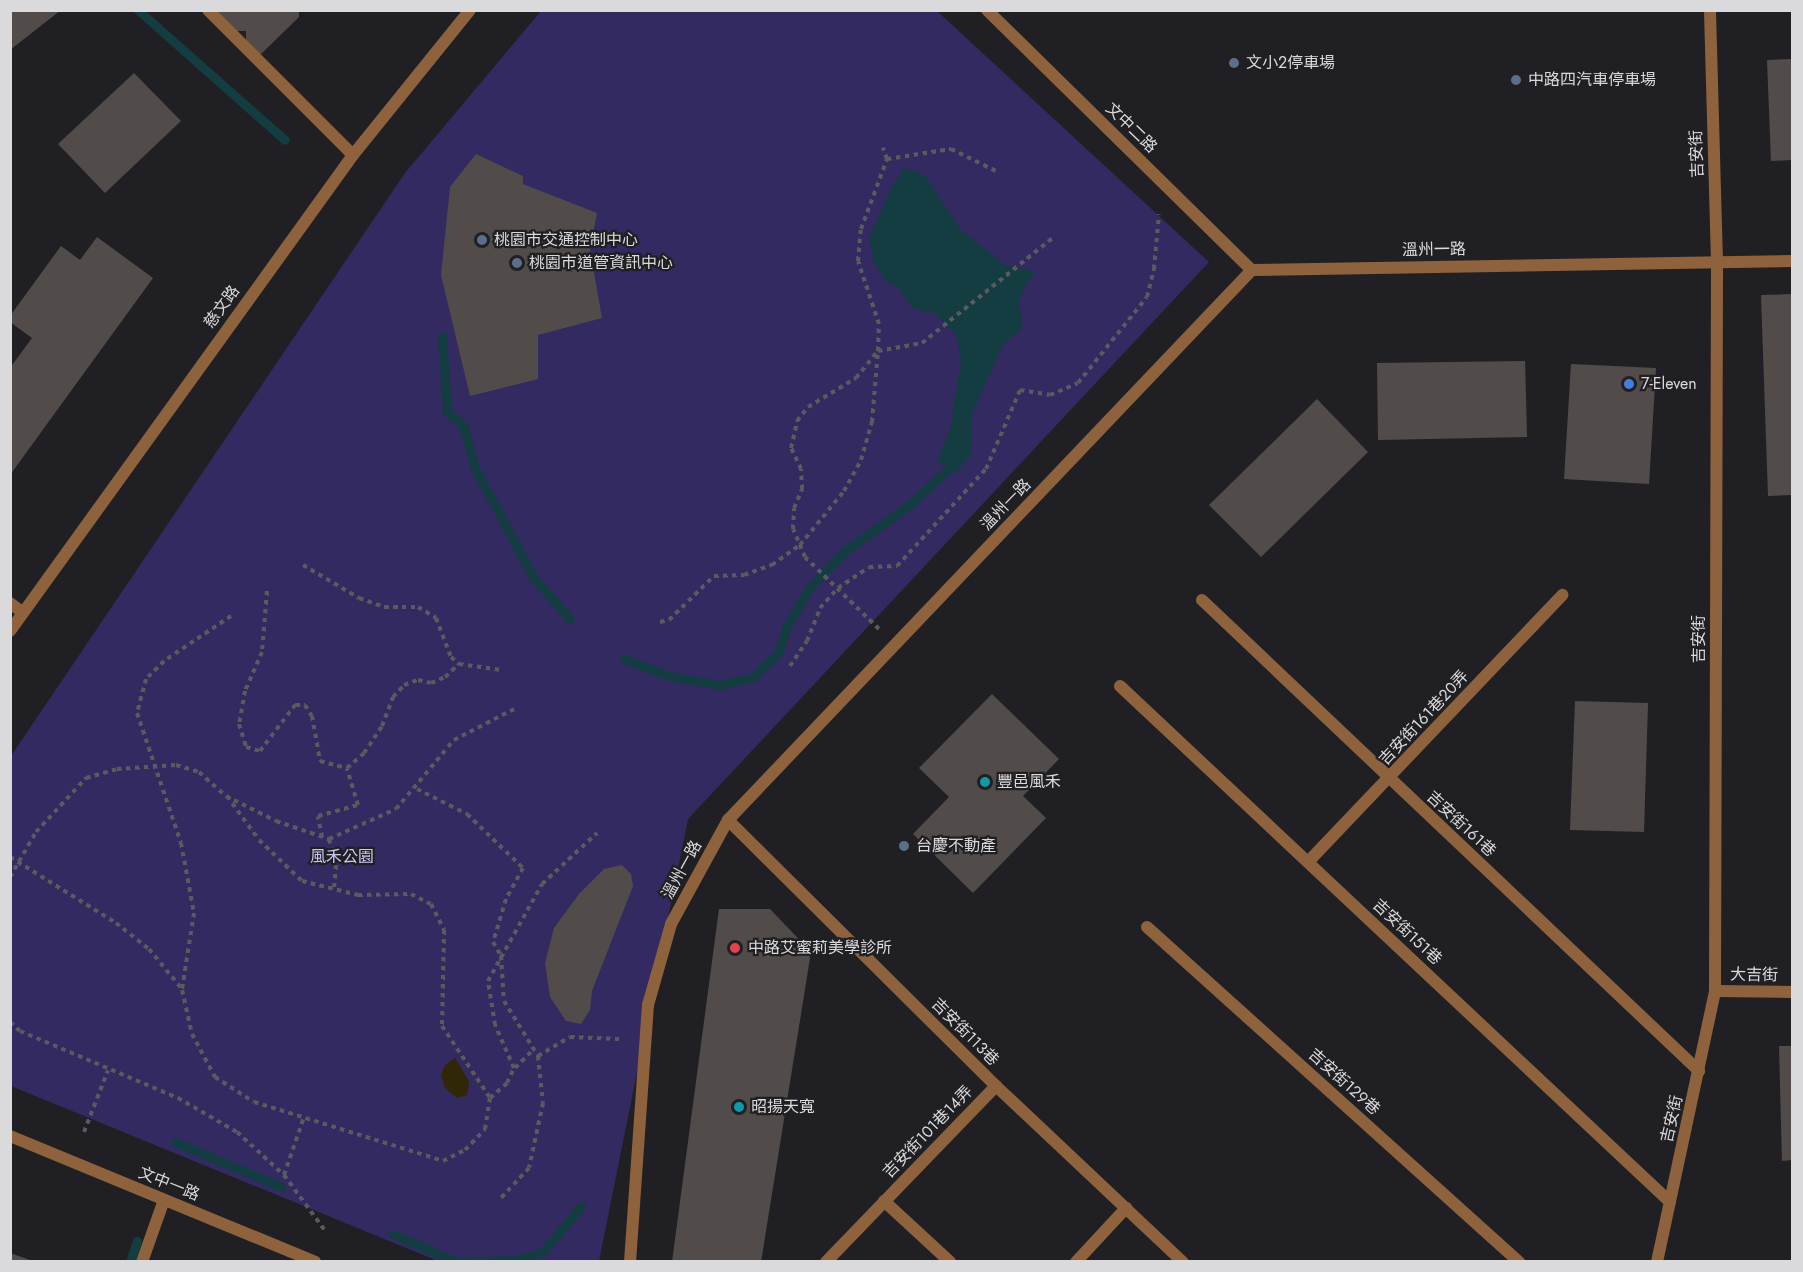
<!DOCTYPE html>
<html>
<head>
<meta charset="utf-8">
<style>
  body { margin:0 }
  #map { position:relative; width:1803px; height:1272px; overflow:hidden; background:#202024; font-family:Jost,"Noto Sans TC",sans-serif }
  div>[style] { position:absolute }
  [style*='--x'] { left:calc(var(--x)*1px); top:calc(var(--y)*1px); width:calc(var(--w)*1px); rotate:calc(var(--a)*1deg) }
  .green>* { inset:0; background:#322a61 }
  .sand>* { inset:0; background:#302706 }
  .water>* { inset:0; background:#143d42 }
  .stream>* { height:9px; margin:-4.5px; padding:0 4.5px; transform-origin:4.5px; border-radius:4.5px; background:#143d42 }
  .building>* { inset:0; background:#514c4a }
  .path>* { height:4px; margin-top:-2px; transform-origin:0; background:repeating-linear-gradient(90deg,#5b5b5f 0 4.5px,transparent 0 9px) }
  .service>* { height:12px; margin:-6px; padding:0 6px; transform-origin:6px; border-radius:6px; background:#8e623c }
  .pedestrian>* { height:12px; margin:-6px; padding:0 6px; transform-origin:6px; border-radius:6px; background:#8e623c }
  .minor>* { height:12px; margin:-6px; padding:0 6px; transform-origin:6px; border-radius:6px; background:#8e623c }
  .tertiary>* { height:12px; margin:-6px; padding:0 6px; transform-origin:6px; border-radius:6px; background:#8e623c }
  .dots>* { width:16px; height:16px; translate:-50% -50%; box-sizing:border-box; border:3px solid #202024; border-radius:50% }
  span { translate:-50% -50%; white-space:nowrap; text-align:center; line-height:1.15; -webkit-text-stroke:4.5px #202024; paint-order:stroke }
  .poi-label { font-size:16px; color:#dadadc }
  .left { translate:0 -50%; text-align:left }
  .street-label { font-size:16px; color:#dadadc }
  .park-label { font-size:16px; color:#cac8f2 }
  .frame { position:absolute; inset:0; border:12px solid #dadadc; pointer-events:none }
</style>
</head>
<body>
<div id="map">
  <div class="green">
    <i style="clip-path:polygon(541px 11px,937px 11px,1209px 262px,688px 819px,599px 1261px,438px 1261px,11px 1086px,11px 756px,405px 173px)"></i>
  </div>
  <div class="sand">
    <i style="clip-path:polygon(455px 1058px,469px 1081px,467px 1095px,457px 1098px,445px 1088px,441px 1075px,445px 1065px)"></i>
  </div>
  <div class="water">
    <i style="clip-path:polygon(911px 169px,926px 177px,960px 229px,1005px 265px,1035px 272px,1019px 297px,1022px 328px,1002px 346px,972px 414px,971px 454px,954px 475px,937px 460px,950px 430px,961px 362px,957px 336px,935px 313px,912px 308px,899px 287px,886px 282px,874px 263px,869px 237px,894px 183px,903px 170px)"></i>
  </div>
  <div class="stream">
    <i style="--x:138;--y:10;--w:196;--a:41.5"></i>
    <i style="--x:442;--y:336;--w:76;--a:86.2"></i>
    <i style="--x:447;--y:412;--w:21;--a:39"></i>
    <i style="--x:463;--y:425;--w:45;--a:74.4"></i>
    <i style="--x:475;--y:468;--w:123;--a:62"></i>
    <i style="--x:533;--y:577;--w:56;--a:48.6"></i>
    <i style="--x:625;--y:659;--w:46;--a:21.6"></i>
    <i style="--x:668;--y:676;--w:52;--a:10"></i>
    <i style="--x:719;--y:685;--w:35;--a:-13"></i>
    <i style="--x:753;--y:677;--w:36;--a:-44"></i>
    <i style="--x:779;--y:652;--w:25;--a:-74"></i>
    <i style="--x:786;--y:628;--w:48;--a:-59.7"></i>
    <i style="--x:810;--y:587;--w:52;--a:-45.8"></i>
    <i style="--x:846;--y:550;--w:75;--a:-35.2"></i>
    <i style="--x:907;--y:507;--w:56;--a:-42.8"></i>
    <i style="--x:175;--y:1142;--w:115;--a:23"></i>
    <i style="--x:393;--y:1234;--w:70;--a:23.6"></i>
    <i style="--x:130;--y:1262;--w:22;--a:-72"></i>
    <i style="--x:458;--y:1262;--w:56;--a:-2"></i>
    <i style="--x:514;--y:1260;--w:30;--a:-15"></i>
    <i style="--x:543;--y:1252;--w:60;--a:-50.4"></i>
  </div>
  <div class="building">
    <i style="clip-path:polygon(10px 10px,61px 10px,10px 50px)"></i>
    <i style="clip-path:polygon(213px 10px,299px 10px,299px 17px,260px 55px,246px 43px,246px 31px,234px 31px)"></i>
    <i style="clip-path:polygon(1792px 59px,1792px 160px,1771px 161px,1767px 60px)"></i>
    <i style="clip-path:polygon(134px 73px,181px 121px,105px 193px,58px 144px)"></i>
    <i style="clip-path:polygon(476px 154px,523px 176px,523px 184px,597px 213px,590px 250px,602px 318px,538px 335px,538px 379px,470px 396px,441px 275px,450px 187px)"></i>
    <i style="clip-path:polygon(97px 237px,153px 278px,10px 475px,10px 368px,32px 338px,10px 322px,10px 316px,61px 246px,80px 260px)"></i>
    <i style="clip-path:polygon(1792px 294px,1792px 495px,1768px 496px,1761px 295px)"></i>
    <i style="clip-path:polygon(1525px 361px,1527px 437px,1378px 440px,1377px 363px)"></i>
    <i style="clip-path:polygon(1571px 364px,1656px 368px,1649px 484px,1564px 479px)"></i>
    <i style="clip-path:polygon(1317px 399px,1368px 452px,1261px 557px,1209px 505px)"></i>
    <i style="clip-path:polygon(992px 694px,1059px 759px,1023px 796px,1046px 818px,973px 893px,913px 834px,949px 797px,919px 768px)"></i>
    <i style="clip-path:polygon(1575px 701px,1648px 703px,1644px 832px,1570px 830px)"></i>
    <i style="clip-path:polygon(622px 865px,631px 874px,633px 886px,592px 991px,590px 1010px,581px 1024px,566px 1021px,550px 997px,545px 963px,554px 928px,579px 894px,604px 869px)"></i>
    <i style="clip-path:polygon(719px 909px,770px 909px,811px 952px,761px 1262px,672px 1262px)"></i>
    <i style="clip-path:polygon(1779px 1046px,1792px 1046px,1792px 1160px,1782px 1161px)"></i>
    <i style="clip-path:polygon(10px 1253px,33px 1261px,33px 1262px,10px 1262px)"></i>
  </div>
  <div class="path">
    <i style="--x:887;--y:159;--w:65;--a:-8.9"></i>
    <i style="--x:951;--y:149;--w:52;--a:26.1"></i>
    <i style="--x:303;--y:565;--w:65;--a:30.5"></i>
    <i style="--x:359;--y:598;--w:27;--a:20"></i>
    <i style="--x:384;--y:607;--w:34;--a:0"></i>
    <i style="--x:418;--y:607;--w:21;--a:31"></i>
    <i style="--x:436;--y:618;--w:42;--a:69"></i>
    <i style="--x:451;--y:657;--w:11;--a:41"></i>
    <i style="--x:459;--y:664;--w:43;--a:7.9"></i>
    <i style="--x:267;--y:591;--w:61;--a:94.7"></i>
    <i style="--x:262;--y:652;--w:43;--a:113.6"></i>
    <i style="--x:245;--y:691;--w:34;--a:100"></i>
    <i style="--x:239;--y:724;--w:24;--a:73"></i>
    <i style="--x:246;--y:747;--w:15;--a:16"></i>
    <i style="--x:260;--y:751;--w:58;--a:-52.7"></i>
    <i style="--x:295;--y:705;--w:10;--a:0"></i>
    <i style="--x:305;--y:705;--w:13;--a:58"></i>
    <i style="--x:312;--y:716;--w:46;--a:79.9"></i>
    <i style="--x:320;--y:761;--w:28;--a:15"></i>
    <i style="--x:347;--y:768;--w:23;--a:-41"></i>
    <i style="--x:364;--y:753;--w:32;--a:-56"></i>
    <i style="--x:382;--y:726;--w:31;--a:-69"></i>
    <i style="--x:393;--y:697;--w:16;--a:-47"></i>
    <i style="--x:404;--y:685;--w:15;--a:-20"></i>
    <i style="--x:418;--y:680;--w:13;--a:13"></i>
    <i style="--x:431;--y:683;--w:15;--a:-23"></i>
    <i style="--x:445;--y:677;--w:19;--a:-43"></i>
    <i style="--x:231;--y:616;--w:81;--a:146.1"></i>
    <i style="--x:164;--y:661;--w:25;--a:135"></i>
    <i style="--x:146;--y:679;--w:35;--a:105"></i>
    <i style="--x:137;--y:713;--w:137;--a:71.3"></i>
    <i style="--x:181;--y:843;--w:71;--a:79.5"></i>
    <i style="--x:194;--y:913;--w:78;--a:98.9"></i>
    <i style="--x:182;--y:990;--w:45;--a:77.2"></i>
    <i style="--x:192;--y:1034;--w:49;--a:61.9"></i>
    <i style="--x:215;--y:1077;--w:46;--a:32.7"></i>
    <i style="--x:254;--y:1102;--w:198;--a:17.3"></i>
    <i style="--x:443;--y:1161;--w:25;--a:-27"></i>
    <i style="--x:465;--y:1150;--w:29;--a:-46"></i>
    <i style="--x:485;--y:1129;--w:31;--a:-81"></i>
    <i style="--x:490;--y:1098;--w:23;--a:-41"></i>
    <i style="--x:507;--y:1083;--w:17;--a:-65"></i>
    <i style="--x:514;--y:1068;--w:47;--a:-113.8"></i>
    <i style="--x:495;--y:1025;--w:45;--a:-99"></i>
    <i style="--x:488;--y:981;--w:111;--a:-60.9"></i>
    <i style="--x:542;--y:884;--w:75;--a:-42.8"></i>
    <i style="--x:660;--y:622;--w:9;--a:-13"></i>
    <i style="--x:669;--y:620;--w:63;--a:-44.4"></i>
    <i style="--x:714;--y:576;--w:30;--a:-2"></i>
    <i style="--x:744;--y:575;--w:30;--a:-20"></i>
    <i style="--x:772;--y:565;--w:34;--a:-36"></i>
    <i style="--x:800;--y:545;--w:70;--a:-50.8"></i>
    <i style="--x:844;--y:491;--w:35;--a:-61"></i>
    <i style="--x:861;--y:460;--w:40;--a:-74"></i>
    <i style="--x:872;--y:422;--w:71;--a:-85.2"></i>
    <i style="--x:878;--y:351;--w:45;--a:-10.3"></i>
    <i style="--x:922;--y:343;--w:169;--a:-38.8"></i>
    <i style="--x:879;--y:629;--w:103;--a:-135.8"></i>
    <i style="--x:805;--y:557;--w:30;--a:-113"></i>
    <i style="--x:793;--y:529;--w:21;--a:-87"></i>
    <i style="--x:794;--y:508;--w:21;--a:-67"></i>
    <i style="--x:802;--y:489;--w:20;--a:-93"></i>
    <i style="--x:801;--y:469;--w:23;--a:-115"></i>
    <i style="--x:791;--y:448;--w:28;--a:-77"></i>
    <i style="--x:797;--y:421;--w:18;--a:-52"></i>
    <i style="--x:808;--y:407;--w:56;--a:-31.1"></i>
    <i style="--x:856;--y:378;--w:35;--a:-51"></i>
    <i style="--x:878;--y:351;--w:27;--a:-88"></i>
    <i style="--x:879;--y:324;--w:66;--a:-108.4"></i>
    <i style="--x:858;--y:261;--w:32;--a:-85"></i>
    <i style="--x:861;--y:229;--w:75;--a:-69.6"></i>
    <i style="--x:887;--y:159;--w:12;--a:-110"></i>
    <i style="--x:790;--y:666;--w:30;--a:-56"></i>
    <i style="--x:807;--y:641;--w:35;--a:-68"></i>
    <i style="--x:820;--y:608;--w:27;--a:-48"></i>
    <i style="--x:838;--y:588;--w:37;--a:-34"></i>
    <i style="--x:869;--y:567;--w:28;--a:-2"></i>
    <i style="--x:897;--y:566;--w:132;--a:-47.5"></i>
    <i style="--x:986;--y:469;--w:86;--a:-66.7"></i>
    <i style="--x:1020;--y:390;--w:30;--a:9"></i>
    <i style="--x:1050;--y:395;--w:30;--a:-23"></i>
    <i style="--x:1078;--y:383;--w:110;--a:-51.3"></i>
    <i style="--x:1147;--y:297;--w:29;--a:-76"></i>
    <i style="--x:1154;--y:269;--w:55;--a:-84.8"></i>
    <i style="--x:417;--y:789;--w:56;--a:26.6"></i>
    <i style="--x:467;--y:814;--w:78;--a:44"></i>
    <i style="--x:523;--y:868;--w:35;--a:119"></i>
    <i style="--x:506;--y:899;--w:45;--a:106.8"></i>
    <i style="--x:493;--y:942;--w:16;--a:60"></i>
    <i style="--x:501;--y:956;--w:45;--a:86.2"></i>
    <i style="--x:504;--y:1001;--w:65;--a:58.3"></i>
    <i style="--x:538;--y:1056;--w:47;--a:83.9"></i>
    <i style="--x:543;--y:1103;--w:66;--a:102.2"></i>
    <i style="--x:529;--y:1168;--w:42;--a:133.1"></i>
    <i style="--x:227;--y:796;--w:54;--a:54"></i>
    <i style="--x:259;--y:840;--w:59;--a:43.6"></i>
    <i style="--x:302;--y:881;--w:58;--a:14"></i>
    <i style="--x:358;--y:895;--w:53;--a:-1.1"></i>
    <i style="--x:411;--y:894;--w:22;--a:27"></i>
    <i style="--x:431;--y:904;--w:29;--a:63"></i>
    <i style="--x:444;--y:930;--w:96;--a:91.2"></i>
    <i style="--x:442;--y:1026;--w:87;--a:56.3"></i>
    <i style="--x:322;--y:837;--w:21;--a:-101"></i>
    <i style="--x:318;--y:816;--w:41;--a:-15.4"></i>
    <i style="--x:358;--y:805;--w:38;--a:-107"></i>
    <i style="--x:329;--y:839;--w:27;--a:75"></i>
    <i style="--x:336;--y:865;--w:22;--a:95"></i>
    <i style="--x:10;--y:857;--w:125;--a:31.9"></i>
    <i style="--x:116;--y:923;--w:42;--a:38.2"></i>
    <i style="--x:149;--y:949;--w:52;--a:50.5"></i>
    <i style="--x:10;--y:877;--w:52;--a:-60"></i>
    <i style="--x:36;--y:832;--w:74;--a:-47.2"></i>
    <i style="--x:86;--y:778;--w:32;--a:-16"></i>
    <i style="--x:117;--y:769;--w:59;--a:-3.9"></i>
    <i style="--x:176;--y:765;--w:24;--a:17"></i>
    <i style="--x:199;--y:772;--w:36;--a:42"></i>
    <i style="--x:226;--y:796;--w:56;--a:26.6"></i>
    <i style="--x:276;--y:821;--w:56;--a:18.8"></i>
    <i style="--x:329;--y:839;--w:73;--a:-24.1"></i>
    <i style="--x:396;--y:809;--w:90;--a:-50"></i>
    <i style="--x:454;--y:740;--w:72;--a:-27.3"></i>
    <i style="--x:10;--y:1022;--w:13;--a:42"></i>
    <i style="--x:20;--y:1031;--w:172;--a:23"></i>
    <i style="--x:178;--y:1098;--w:68;--a:30"></i>
    <i style="--x:237;--y:1132;--w:64;--a:42.5"></i>
    <i style="--x:284;--y:1175;--w:71;--a:53.6"></i>
    <i style="--x:538;--y:1056;--w:37;--a:-31"></i>
    <i style="--x:570;--y:1037;--w:49;--a:2.3"></i>
    <i style="--x:515;--y:1068;--w:27;--a:-45"></i>
    <i style="--x:84;--y:1132;--w:66;--a:-68.8"></i>
    <i style="--x:284;--y:1175;--w:61;--a:-71"></i>
  </div>
  <div class="service">
    <i style="--x:1202;--y:600;--w:685;--a:43.46"></i>
    <i style="--x:1120;--y:686;--w:754;--a:43.17"></i>
    <i style="--x:1308;--y:862;--w:369;--a:-46.4"></i>
    <i style="--x:1147;--y:927;--w:501;--a:42"></i>
    <i style="--x:1715;--y:991;--w:77;--a:0.7"></i>
    <i style="--x:884;--y:1201;--w:90;--a:42.7"></i>
    <i style="--x:826;--y:1262;--w:245;--a:-46"></i>
    <i style="--x:1076;--y:1262;--w:74;--a:-47.2"></i>
  </div>
  <div class="pedestrian">
    <i style="--x:208;--y:10;--w:205;--a:45"></i>
    <i style="--x:142;--y:1262;--w:66;--a:-70.5"></i>
  </div>
  <div class="minor">
    <i style="--x:987;--y:10;--w:371;--a:44.5"></i>
    <i style="--x:10;--y:603;--w:15;--a:37"></i>
    <i style="--x:728;--y:820;--w:378;--a:44.8"></i>
    <i style="--x:996;--y:1086;--w:257;--a:43.3"></i>
    <i style="--x:10;--y:1136;--w:330;--a:22.4"></i>
    <i style="--x:630;--y:1262;--w:258;--a:-86"></i>
    <i style="--x:648;--y:1005;--w:84;--a:-74.1"></i>
    <i style="--x:671;--y:924;--w:119;--a:-61.3"></i>
    <i style="--x:728;--y:820;--w:760;--a:-46.39"></i>
    <i style="--x:1252;--y:270;--w:540;--a:-0.95"></i>
    <i style="--x:1657;--y:1262;--w:277;--a:-77.9"></i>
    <i style="--x:1715;--y:991;--w:729;--a:-89.84"></i>
    <i style="--x:1717;--y:262;--w:252;--a:-91.6"></i>
  </div>
  <div class="tertiary">
    <i style="--x:10;--y:631;--w:587;--a:-54.22"></i>
    <i style="--x:353;--y:155;--w:186;--a:-51.1"></i>
  </div>
  <div class="dots">
    <i style="left:1234px;top:63px;background:#5c6f8a"></i>
    <i style="left:1516px;top:80px;background:#5c6f8a"></i>
    <i style="left:482px;top:240px;background:#5c6f8a"></i>
    <i style="left:517px;top:263px;background:#5c6f8a"></i>
    <i style="left:1629px;top:384px;background:#3f7fe0"></i>
    <i style="left:985px;top:782px;background:#0f9aa8"></i>
    <i style="left:904px;top:846px;background:#5c6f8a"></i>
    <i style="left:735px;top:948px;background:#e0444e"></i>
    <i style="left:739px;top:1107px;background:#0f9aa8"></i>
  </div>
  <div class="poi-label">
    <span class="left" style="left:1246px;top:63px">文小2停車場</span>
    <span class="left" style="left:1528px;top:80px">中路四汽車停車場</span>
    <span class="left" style="left:494px;top:240px">桃園市交通控制中心</span>
    <span class="left" style="left:529px;top:263px">桃園市道管資訊中心</span>
    <span class="left" style="left:1641px;top:384px">7-Eleven</span>
    <span class="left" style="left:997px;top:782px">豐邑風禾</span>
    <span class="left" style="left:916px;top:846px">台慶不動產</span>
    <span class="left" style="left:748px;top:948px">中路艾蜜莉美學診所</span>
    <span class="left" style="left:751px;top:1107px">昭揚天寬</span>
  </div>
  <div class="street-label">
    <span style="left:1131px;top:128px;rotate:44deg">文中二路</span>
    <span style="left:1697px;top:154px;rotate:-92deg">吉安街</span>
    <span style="left:1434px;top:250px;rotate:-1deg">溫州一路</span>
    <span style="left:222px;top:307px;rotate:-54deg">慈文路</span>
    <span style="left:1006px;top:505px;rotate:-46deg">溫州一路</span>
    <span style="left:1699px;top:639px;rotate:-90deg">吉安街</span>
    <span style="left:1424px;top:718px;rotate:-47deg">吉安街161巷20弄</span>
    <span style="left:1461px;top:824px;rotate:43deg">吉安街161巷</span>
    <span style="left:682px;top:870px;rotate:-61deg">溫州一路</span>
    <span style="left:1407px;top:932px;rotate:43deg">吉安街151巷</span>
    <span style="left:1754px;top:975px;rotate:1deg">大吉街</span>
    <span style="left:965px;top:1032px;rotate:45deg">吉安街113巷</span>
    <span style="left:1344px;top:1082px;rotate:42deg">吉安街129巷</span>
    <span style="left:1672px;top:1119px;rotate:-77deg">吉安街</span>
    <span style="left:928px;top:1132px;rotate:-46deg">吉安街101巷14弄</span>
    <span style="left:169px;top:1184px;rotate:22deg">文中一路</span>
  </div>
  <div class="park-label">
    <span style="left:342px;top:857px">風禾公園</span>
  </div>
  <div class="frame"></div>
</div>
</body>
</html>
